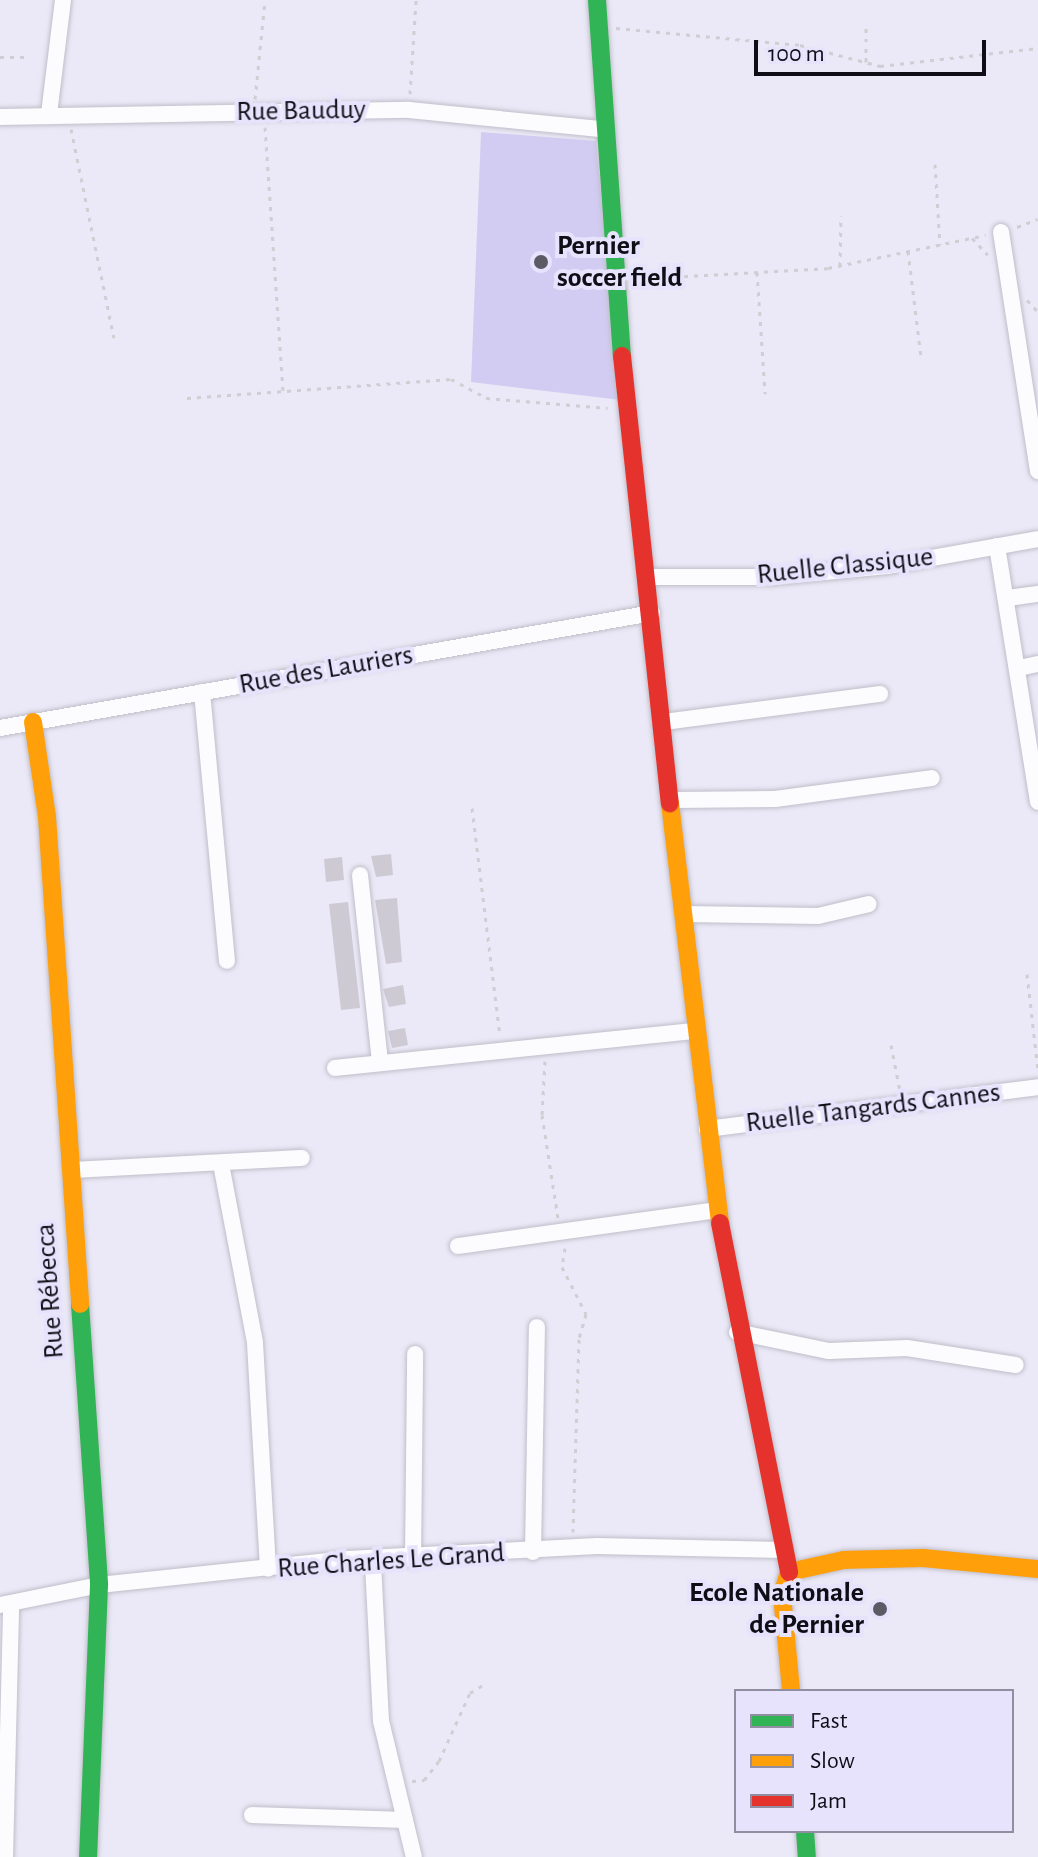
<!DOCTYPE html>
<html>
<head>
<meta charset="utf-8">
<style>
  body { margin:0 }
  #map { position:relative; width:1038px; height:1857px; overflow:hidden; background:#ebe9f7; font-family:"Alegreya Sans",sans-serif }
  div>[style] { position:absolute }
  [style*='--x'] { left:calc(var(--x)*1px); top:calc(var(--y)*1px); width:calc(var(--w)*1px); rotate:calc(var(--a)*1deg) }
  .green>* { inset:0; background:#d2ccf2 }
  .building>* { inset:0; background:#cecad4 }
  .path>* { height:3px; margin-top:-1.5px; transform-origin:0; background:repeating-linear-gradient(90deg,#cfced2 0 4px,transparent 0 10px) }
  .roads { filter:drop-shadow(0 0 2px #c0bec9) drop-shadow(0 0 2px #c0bec9) }
  .street>* { height:16px; margin:-8px; padding:0 8px; transform-origin:8px; border-radius:8px; background:#fcfcfe }
  .fast>* { height:18px; margin:-9px; padding:0 9px; transform-origin:9px; border-radius:9px; background:#30b455 }
  .slow>* { height:18px; margin:-9px; padding:0 9px; transform-origin:9px; border-radius:9px; background:#ff9f0a }
  .jam>* { height:18px; margin:-9px; padding:0 9px; transform-origin:9px; border-radius:9px; background:#e5322d }
  .dots>* { width:22px; height:22px; translate:-50% -50%; box-sizing:border-box; border:4px solid #e7e3fd; border-radius:50% }
  span { translate:-50% -50%; white-space:nowrap; text-align:center; line-height:1.15; -webkit-text-stroke:8px #e7e3fd; paint-order:stroke }
  .street-label { font-size:28px; color:#0f0e16 }
  .poi-label { font-size:28px; color:#0f0e16; font-weight:700 }
  .left { translate:0 -50%; text-align:left }
  .right { translate:-100% -50%; text-align:right }
  .legend { position:absolute; left:734px; top:1689px; width:280px; height:144px; box-sizing:border-box; background:#e7e3fd; border:2px solid #918ea1; margin:0; padding:10px 14px; list-style:none; font-size:24px; color:#0f0e16 }
  .legend li { display:flex; align-items:center; gap:16px; height:40px }
  .legend b { width:40px; border:2px solid #918ea1 }
  .scale { position:absolute; left:754px; top:40px; width:232px; height:36px; box-sizing:border-box; border:4px solid #0f0e16; border-top:0; padding-left:10px; font-size:24px; line-height:28px; white-space:nowrap; color:#0f0e16; -webkit-text-stroke:6px #e7e3fd; paint-order:stroke }
</style>
</head>
<body>
<div id="map">
  <div class="green">
    <i style="clip-path:polygon(481px 132px,596px 141px,621px 400px,471px 382px)"></i>
  </div>
  <div class="building">
    <i style="clip-path:polygon(391px 854px,393px 875px,376px 877px,371px 856px)"></i>
    <i style="clip-path:polygon(342px 857px,344px 880px,326px 882px,324px 859px)"></i>
    <i style="clip-path:polygon(397px 898px,402px 962px,386px 964px,375px 900px)"></i>
    <i style="clip-path:polygon(348px 902px,360px 1008px,341px 1010px,329px 904px)"></i>
    <i style="clip-path:polygon(403px 985px,406px 1004px,389px 1007px,383px 989px)"></i>
    <i style="clip-path:polygon(405px 1028px,408px 1045px,392px 1048px,388px 1031px)"></i>
  </div>
  <div class="path">
    <i style="--x:616;--y:28;--w:185;--a:5.3"></i>
    <i style="--x:800;--y:45;--w:83;--a:14.7"></i>
    <i style="--x:880;--y:66;--w:159;--a:-6.5"></i>
    <i style="--x:866;--y:28;--w:34;--a:90"></i>
    <i style="--x:0;--y:57;--w:25;--a:0"></i>
    <i style="--x:410;--y:94;--w:94;--a:-86.3"></i>
    <i style="--x:255;--y:99;--w:100;--a:-84.2"></i>
    <i style="--x:265;--y:127;--w:264;--a:86.1"></i>
    <i style="--x:71;--y:129;--w:213;--a:78.4"></i>
    <i style="--x:935;--y:164;--w:81;--a:86.5"></i>
    <i style="--x:1017;--y:227;--w:22;--a:-21"></i>
    <i style="--x:972;--y:238;--w:23;--a:47"></i>
    <i style="--x:908;--y:251;--w:107;--a:83"></i>
    <i style="--x:840;--y:266;--w:50;--a:-88.9"></i>
    <i style="--x:757;--y:272;--w:122;--a:86.2"></i>
    <i style="--x:634;--y:279;--w:194;--a:-3.2"></i>
    <i style="--x:828;--y:268;--w:161;--a:-11.8"></i>
    <i style="--x:1027;--y:300;--w:16;--a:47"></i>
    <i style="--x:187;--y:398;--w:265;--a:-4.1"></i>
    <i style="--x:451;--y:379;--w:40;--a:28"></i>
    <i style="--x:486;--y:398;--w:122;--a:4.7"></i>
    <i style="--x:472;--y:808;--w:230;--a:83"></i>
    <i style="--x:1027;--y:974;--w:97;--a:83.5"></i>
    <i style="--x:891;--y:1045;--w:47;--a:78.9"></i>
    <i style="--x:545;--y:1061;--w:54;--a:93.2"></i>
    <i style="--x:542;--y:1115;--w:104;--a:81.2"></i>
    <i style="--x:565;--y:1248;--w:19;--a:99"></i>
    <i style="--x:562;--y:1267;--w:53;--a:62.9"></i>
    <i style="--x:586;--y:1314;--w:26;--a:106"></i>
    <i style="--x:579;--y:1339;--w:193;--a:91.8"></i>
    <i style="--x:412;--y:1781;--w:12;--a:-5"></i>
    <i style="--x:424;--y:1780;--w:24;--a:-52"></i>
    <i style="--x:439;--y:1761;--w:75;--a:-65.5"></i>
    <i style="--x:470;--y:1693;--w:19;--a:-32"></i>
  </div>
  <div class="roads">
    <div class="street">
      <i style="--x:49;--y:114;--w:115;--a:-83"></i>
      <i style="--x:0;--y:117;--w:409;--a:-1"></i>
      <i style="--x:409;--y:110;--w:192;--a:5.7"></i>
      <i style="--x:1001;--y:232;--w:242;--a:81.2"></i>
      <i style="--x:997;--y:546;--w:259;--a:80.9"></i>
      <i style="--x:651;--y:577;--w:120;--a:0"></i>
      <i style="--x:771;--y:577;--w:117;--a:-5.4"></i>
      <i style="--x:887;--y:566;--w:153;--a:-10.1"></i>
      <i style="--x:1008;--y:598;--w:30;--a:-8"></i>
      <i style="--x:1019;--y:668;--w:19;--a:-12"></i>
      <i style="--x:202;--y:692;--w:270;--a:84.7"></i>
      <i style="--x:664;--y:722;--w:218;--a:-7.4"></i>
      <i style="--x:0;--y:728;--w:662;--a:-10"></i>
      <i style="--x:673;--y:800;--w:102;--a:-0.6"></i>
      <i style="--x:775;--y:799;--w:158;--a:-7.6"></i>
      <i style="--x:360;--y:875;--w:189;--a:83.9"></i>
      <i style="--x:684;--y:914;--w:134;--a:0.9"></i>
      <i style="--x:818;--y:916;--w:52;--a:-13.2"></i>
      <i style="--x:335;--y:1068;--w:362;--a:-5.9"></i>
      <i style="--x:707;--y:1129;--w:334;--a:-7.2"></i>
      <i style="--x:221;--y:1164;--w:182;--a:79.2"></i>
      <i style="--x:255;--y:1343;--w:226;--a:86.7"></i>
      <i style="--x:71;--y:1170;--w:231;--a:-3"></i>
      <i style="--x:458;--y:1246;--w:261;--a:-7.9"></i>
      <i style="--x:737;--y:1332;--w:94;--a:11.7"></i>
      <i style="--x:829;--y:1351;--w:78;--a:-2.2"></i>
      <i style="--x:907;--y:1348;--w:110;--a:8.9"></i>
      <i style="--x:533;--y:1552;--w:225;--a:-89"></i>
      <i style="--x:413;--y:1560;--w:206;--a:-89.4"></i>
      <i style="--x:373;--y:1563;--w:158;--a:87.1"></i>
      <i style="--x:381;--y:1721;--w:140;--a:76.4"></i>
      <i style="--x:0;--y:1605;--w:101;--a:-11.4"></i>
      <i style="--x:99;--y:1585;--w:250;--a:-6"></i>
      <i style="--x:348;--y:1559;--w:249;--a:-3"></i>
      <i style="--x:597;--y:1546;--w:186;--a:1.2"></i>
      <i style="--x:252;--y:1815;--w:153;--a:1.9"></i>
      <i style="--x:5;--y:1857;--w:253;--a:-88.6"></i>
    </div>
    <div class="fast">
      <i style="--x:597;--y:0;--w:357;--a:86"></i>
      <i style="--x:80;--y:1304;--w:282;--a:86.1"></i>
      <i style="--x:99;--y:1585;--w:272;--a:92.3"></i>
      <i style="--x:805;--y:1831;--w:26;--a:86"></i>
    </div>
    <div class="slow">
      <i style="--x:33;--y:722;--w:96;--a:81.6"></i>
      <i style="--x:47;--y:817;--w:488;--a:86.1"></i>
      <i style="--x:670;--y:803;--w:423;--a:83.2"></i>
      <i style="--x:789;--y:1572;--w:56;--a:-12.3"></i>
      <i style="--x:844;--y:1560;--w:79;--a:-1.5"></i>
      <i style="--x:923;--y:1558;--w:116;--a:5.5"></i>
      <i style="--x:789;--y:1572;--w:24;--a:107"></i>
      <i style="--x:782;--y:1595;--w:96;--a:84.6"></i>
    </div>
    <div class="jam">
      <i style="--x:622;--y:356;--w:450;--a:83.9"></i>
      <i style="--x:720;--y:1223;--w:356;--a:78.8"></i>
    </div>
  </div>
  <div class="dots">
    <i style="left:541px;top:262px;background:#5c5b65"></i>
    <i style="left:880px;top:1609px;background:#5c5b65"></i>
  </div>
  <div class="street-label">
    <span style="left:301px;top:111px;rotate:-1deg">Rue Bauduy</span>
    <span style="left:845px;top:566px;rotate:-6deg">Ruelle Classique</span>
    <span style="left:326px;top:670px;rotate:-10deg">Rue des Lauriers</span>
    <span style="left:873px;top:1108px;rotate:-7deg">Ruelle Tangards Cannes</span>
    <span style="left:50px;top:1291px;rotate:-94deg">Rue Rébecca</span>
    <span style="left:391px;top:1561px;rotate:-4deg">Rue Charles Le Grand</span>
  </div>
  <div class="poi-label">
    <span class="left" style="left:557px;top:262px">Pernier<br>soccer field</span>
    <span class="right" style="left:864px;top:1609px">Ecole Nationale<br>de Pernier</span>
  </div>
  <ul class="legend">
  <li><b style="height:10px;background:#30b455"></b>Fast</li>
  <li><b style="height:10px;background:#ff9f0a"></b>Slow</li>
  <li><b style="height:10px;background:#e5322d"></b>Jam</li>
  </ul>
  <div class="scale">100 m</div>
</div>
</body>
</html>
